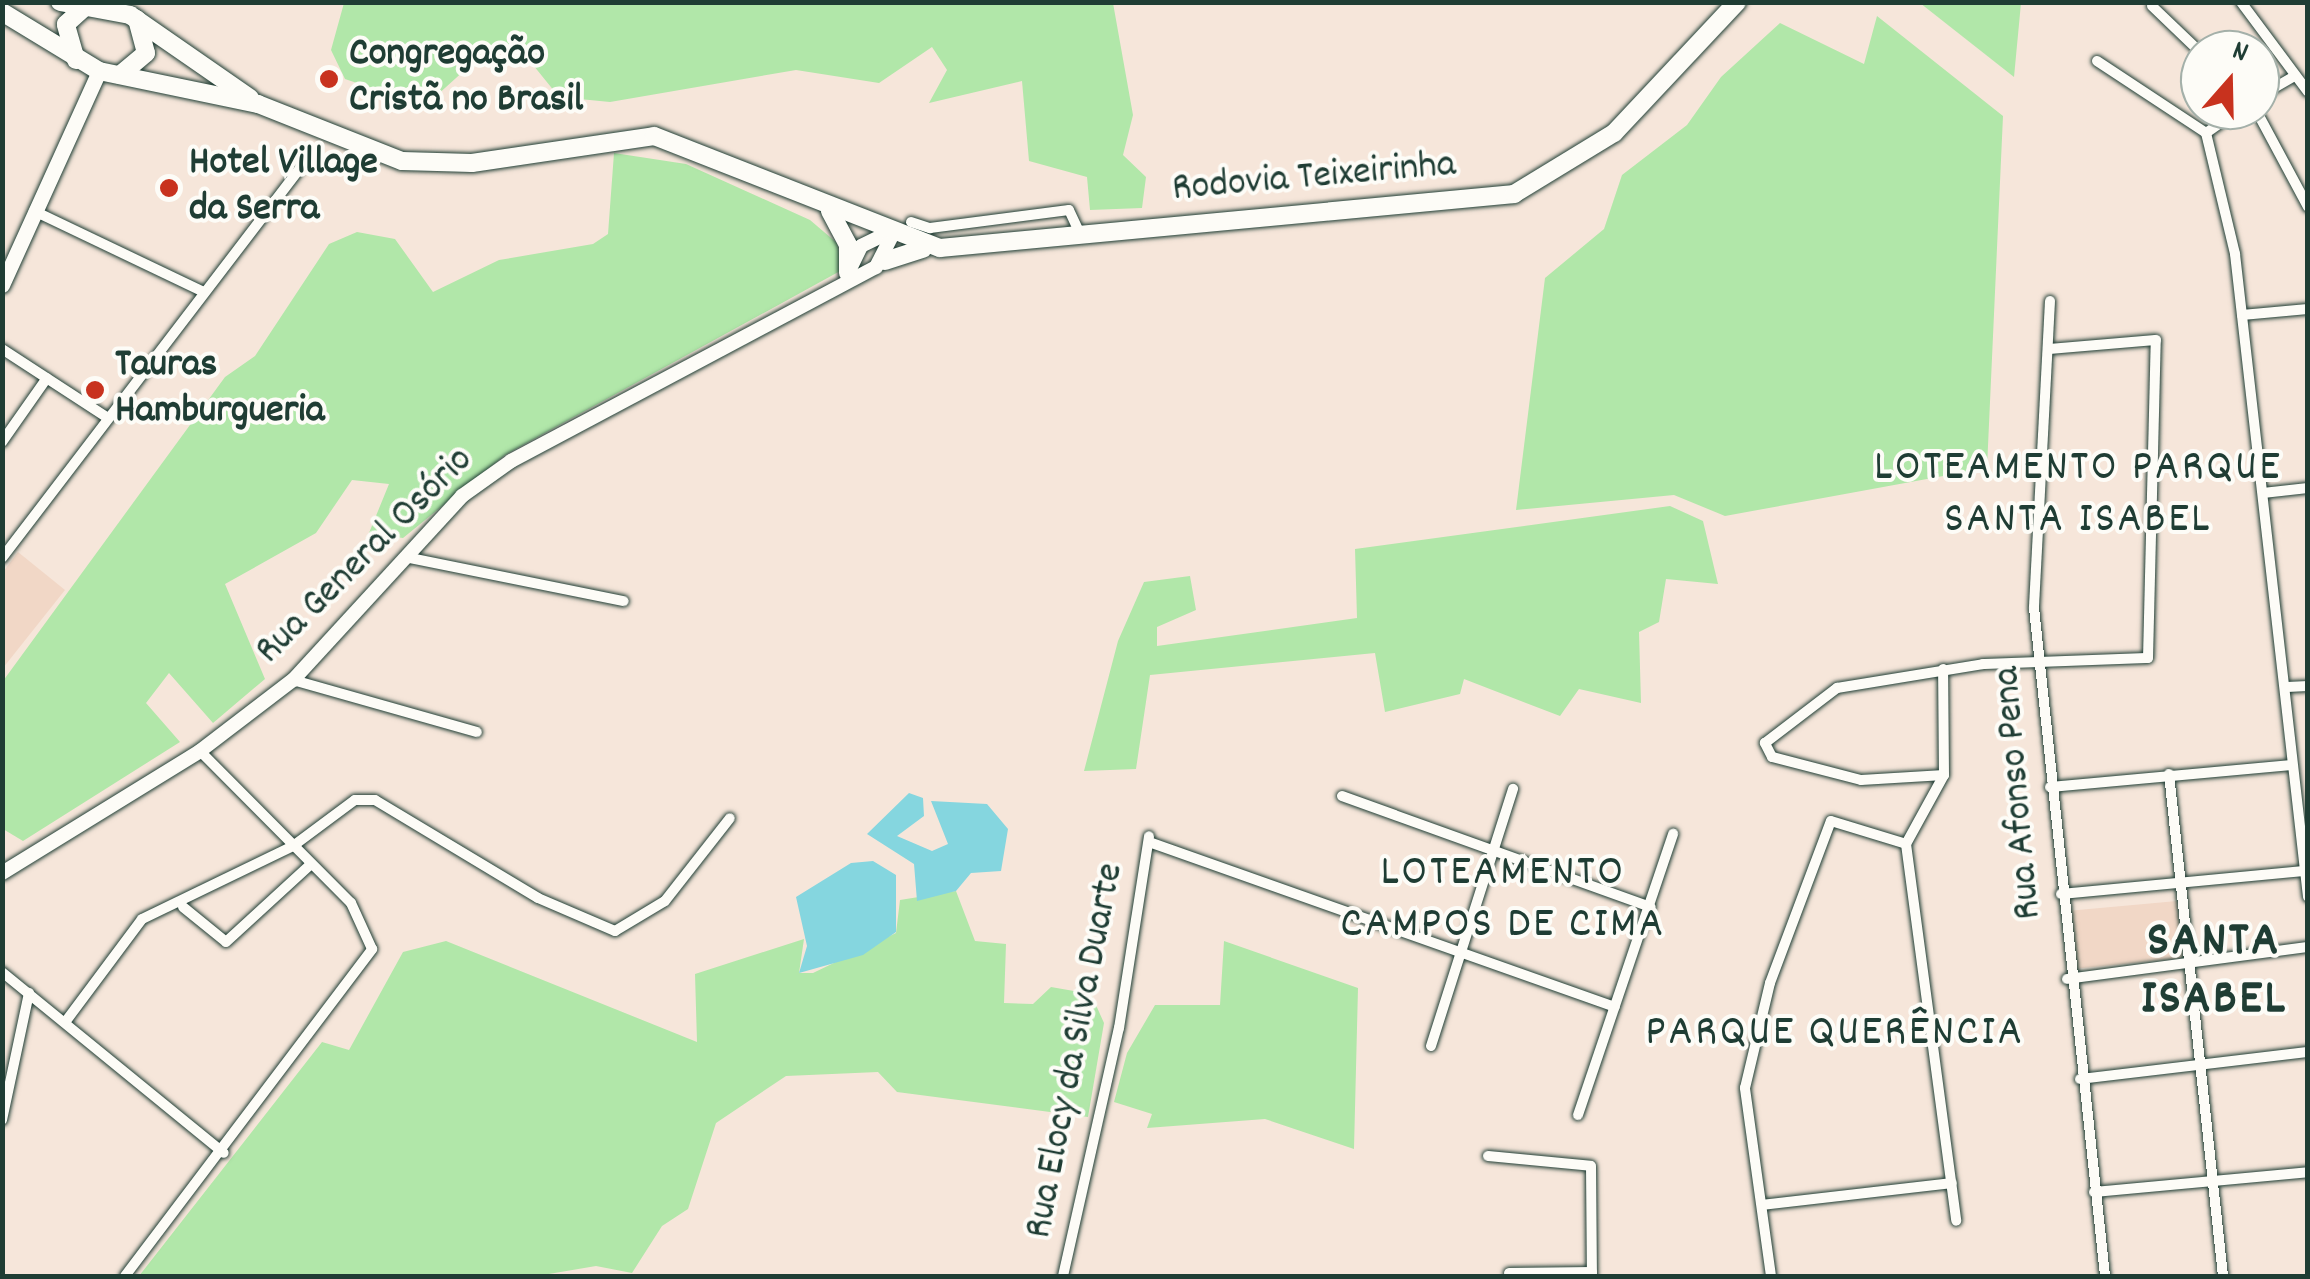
<!DOCTYPE html>
<html>
<head>
<meta charset="utf-8">
<style>
  body { margin:0 }
  #map { position:relative; width:2310px; height:1279px; overflow:hidden; background:#f6e6da; font-family:Dekko,sans-serif }
  div>[style] { position:absolute }
  [style*='--x'] { left:calc(var(--x)*1px); top:calc(var(--y)*1px); width:calc(var(--w)*1px); rotate:calc(var(--a)*1deg) }
  .built>* { inset:0; background:#f1d7c6 }
  .green>* { inset:0; background:#b1e7a9 }
  .water>* { inset:0; background:#85d6df }
  .roads { filter:drop-shadow(0 0 2px #1f3d34) drop-shadow(0 0 2px #1f3d34) }
  .minor>* { height:10px; margin:-5px; padding:0 5px; transform-origin:5px; border-radius:5px; background:#fdfcf7 }
  .tertiary>* { height:14px; margin:-7px; padding:0 7px; transform-origin:7px; border-radius:7px; background:#fdfcf7 }
  .secondary>* { height:15px; margin:-7.5px; padding:0 7.5px; transform-origin:7.5px; border-radius:7.5px; background:#fdfcf7 }
  .primary>* { height:18px; margin:-9px; padding:0 9px; transform-origin:9px; border-radius:9px; background:#fdfcf7 }
  .dots>* { width:28px; height:28px; translate:-50% -50%; box-sizing:border-box; border:5px solid #fdfcf7; border-radius:50% }
  span { translate:-50% -50%; white-space:nowrap; text-align:center; line-height:1.15; -webkit-text-stroke:8px #fdfcf7; paint-order:stroke }
  .poi-label { font-size:40px; color:#1f3d34; font-weight:700 }
  .left { translate:0 -50%; text-align:left }
  .street-label { font-size:40px; color:#1f3d34 }
  .quarter-label { font-size:45px; color:#1f3d34; letter-spacing:2.5px }
  .district-label { font-size:50px; color:#1f3d34; font-weight:700; letter-spacing:2.5px }
  .frame { position:absolute; inset:0; border:5px solid #1f3d34; pointer-events:none }
  .north { position:absolute; left:2180px; top:30px; width:100px; height:100px; box-sizing:border-box; background:#fdfcf7; border:2px solid #a4b0a9; border-radius:50%; rotate:20deg; font-size:28px; font-weight:700; line-height:40px; text-align:center; color:#1f3d34 }
  .north::after { content:''; display:block; margin:auto; width:35px; height:45px; background:#c8321e; clip-path:polygon(50% 0,100% 100%,50% 72%,0 100%) }
</style>
</head>
<body>
<div id="map">
  <div class="built">
    <i style="clip-path:polygon(18px 552px,65px 590px,3px 668px,3px 572px)"></i>
    <i style="clip-path:polygon(2177px 901px,2183px 958px,2073px 969px,2067px 911px)"></i>
  </div>
  <div class="green">
    <i style="clip-path:polygon(344px 3px,1113px 3px,1133px 115px,1123px 155px,1146px 177px,1142px 208px,1090px 210px,1087px 177px,1029px 161px,1022px 81px,929px 103px,947px 70px,932px 47px,879px 83px,796px 70px,610px 102px,559px 97px,525px 55px,497px 41px,425px 106px,345px 79px,331px 50px)"></i>
    <i style="clip-path:polygon(1920px 3px,2021px 3px,2014px 77px)"></i>
    <i style="clip-path:polygon(1877px 16px,2003px 116px,1987px 468px,1725px 516px,1674px 495px,1516px 510px,1545px 278px,1604px 229px,1622px 175px,1687px 125px,1721px 77px,1780px 23px,1864px 64px)"></i>
    <i style="clip-path:polygon(614px 153px,686px 164px,810px 220px,837px 243px,842px 270px,505px 455px,403px 538px,369px 533px,389px 484px,352px 480px,316px 533px,225px 584px,265px 679px,213px 723px,169px 673px,146px 703px,180px 742px,23px 841px,3px 829px,3px 681px,225px 377px,255px 356px,329px 244px,357px 232px,395px 239px,433px 292px,499px 260px,593px 244px,608px 234px)"></i>
    <i style="clip-path:polygon(1670px 506px,1703px 521px,1718px 584px,1666px 579px,1659px 622px,1639px 632px,1641px 703px,1579px 689px,1560px 716px,1464px 679px,1460px 694px,1385px 712px,1375px 653px,1150px 675px,1136px 769px,1084px 771px,1118px 641px,1144px 582px,1190px 576px,1196px 610px,1157px 627px,1157px 646px,1357px 618px,1355px 549px)"></i>
    <i style="clip-path:polygon(956px 891px,975px 941px,1006px 944px,1004px 1003px,1033px 1004px,1051px 987px,1091px 994px,1104px 1023px,1088px 1117px,897px 1092px,878px 1072px,786px 1076px,716px 1123px,688px 1209px,662px 1226px,632px 1273px,596px 1266px,537px 1276px,139px 1276px,322px 1042px,349px 1050px,403px 952px,446px 941px,697px 1042px,695px 974px,804px 939px,799px 973px,813px 973px,896px 933px,900px 900px)"></i>
    <i style="clip-path:polygon(1224px 941px,1358px 988px,1354px 1149px,1265px 1119px,1147px 1128px,1152px 1114px,1114px 1102px,1127px 1053px,1155px 1005px,1220px 1005px)"></i>
  </div>
  <div class="water">
    <i style="clip-path:polygon(909px 793px,923px 798px,924px 816px,897px 836px,932px 851px,948px 844px,931px 801px,987px 804px,1008px 829px,1001px 871px,971px 873px,956px 891px,917px 901px,914px 864px,867px 834px)"></i>
    <i style="clip-path:polygon(873px 861px,896px 875px,896px 932px,863px 955px,799px 973px,807px 946px,796px 897px,851px 863px)"></i>
  </div>
  <div class="roads">
    <div class="minor">
      <i style="--x:2241;--y:2;--w:112;--a:53.3"></i>
      <i style="--x:2152;--y:6;--w:66;--a:43.8"></i>
      <i style="--x:2097;--y:61;--w:131;--a:33.4"></i>
      <i style="--x:2206;--y:133;--w:124;--a:76.5"></i>
      <i style="--x:2235;--y:254;--w:647;--a:83.52"></i>
      <i style="--x:2260;--y:96;--w:39;--a:-30"></i>
      <i style="--x:2256;--y:110;--w:110;--a:61.8"></i>
      <i style="--x:2206;--y:133;--w:40;--a:-34.9"></i>
      <i style="--x:34;--y:211;--w:186;--a:25.5"></i>
      <i style="--x:911;--y:222;--w:20;--a:18"></i>
      <i style="--x:930;--y:228;--w:140;--a:-7.4"></i>
      <i style="--x:1069;--y:210;--w:29;--a:65"></i>
      <i style="--x:2050;--y:301;--w:307;--a:93"></i>
      <i style="--x:2034;--y:608;--w:672;--a:83.93"></i>
      <i style="--x:2242;--y:315;--w:66;--a:-5.2"></i>
      <i style="--x:2;--y:349;--w:126;--a:33.1"></i>
      <i style="--x:2;--y:442;--w:78;--a:-54.9"></i>
      <i style="--x:2263;--y:493;--w:45;--a:-6.3"></i>
      <i style="--x:405;--y:557;--w:223;--a:11.4"></i>
      <i style="--x:2;--y:558;--w:492;--a:-52.6"></i>
      <i style="--x:293;--y:680;--w:191;--a:15.8"></i>
      <i style="--x:2287;--y:687;--w:21;--a:-3"></i>
      <i style="--x:2169;--y:774;--w:505;--a:83.86"></i>
      <i style="--x:1944;--y:775;--w:83;--a:176.6"></i>
      <i style="--x:1861;--y:780;--w:92;--a:-165.5"></i>
      <i style="--x:1772;--y:757;--w:16;--a:-117"></i>
      <i style="--x:1765;--y:743;--w:91;--a:-37.4"></i>
      <i style="--x:1837;--y:688;--w:148;--a:-9.3"></i>
      <i style="--x:1983;--y:664;--w:165;--a:-2.1"></i>
      <i style="--x:2148;--y:658;--w:318;--a:-88.6"></i>
      <i style="--x:2156;--y:340;--w:108;--a:175.2"></i>
      <i style="--x:2050;--y:787;--w:243;--a:-5.2"></i>
      <i style="--x:1342;--y:796;--w:328;--a:19.8"></i>
      <i style="--x:1149;--y:842;--w:494;--a:19.5"></i>
      <i style="--x:1906;--y:844;--w:380;--a:82.4"></i>
      <i style="--x:1906;--y:844;--w:79;--a:-61.2"></i>
      <i style="--x:1944;--y:775;--w:106;--a:-90.5"></i>
      <i style="--x:2061;--y:894;--w:244;--a:-5.4"></i>
      <i style="--x:183;--y:907;--w:55;--a:39.1"></i>
      <i style="--x:226;--y:942;--w:115;--a:-42.5"></i>
      <i style="--x:2;--y:972;--w:286;--a:39.2"></i>
      <i style="--x:2067;--y:979;--w:243;--a:-7.6"></i>
      <i style="--x:66;--y:1021;--w:127;--a:-53.3"></i>
      <i style="--x:142;--y:919;--w:168;--a:-25.8"></i>
      <i style="--x:293;--y:846;--w:77;--a:-36.6"></i>
      <i style="--x:355;--y:800;--w:20;--a:0"></i>
      <i style="--x:375;--y:800;--w:190;--a:31"></i>
      <i style="--x:538;--y:898;--w:84;--a:23.2"></i>
      <i style="--x:615;--y:931;--w:58;--a:-31"></i>
      <i style="--x:665;--y:901;--w:105;--a:-51.9"></i>
      <i style="--x:1431;--y:1046;--w:270;--a:-72.3"></i>
      <i style="--x:2080;--y:1079;--w:230;--a:-6.8"></i>
      <i style="--x:1578;--y:1115;--w:297;--a:-71.3"></i>
      <i style="--x:2;--y:1120;--w:130;--a:-78"></i>
      <i style="--x:1488;--y:1156;--w:103;--a:5.5"></i>
      <i style="--x:1591;--y:1166;--w:110;--a:89.5"></i>
      <i style="--x:2094;--y:1192;--w:215;--a:-5.3"></i>
      <i style="--x:1762;--y:1205;--w:191;--a:-6.6"></i>
      <i style="--x:1509;--y:1273;--w:83;--a:-0.7"></i>
      <i style="--x:125;--y:1276;--w:410;--a:-52.9"></i>
      <i style="--x:372;--y:949;--w:51;--a:-114.5"></i>
      <i style="--x:351;--y:903;--w:214;--a:-134.8"></i>
      <i style="--x:1063;--y:1276;--w:254;--a:-77.3"></i>
      <i style="--x:1119;--y:1028;--w:194;--a:-81.1"></i>
      <i style="--x:1771;--y:1276;--w:190;--a:-97.9"></i>
      <i style="--x:1745;--y:1088;--w:108;--a:-76.6"></i>
      <i style="--x:1770;--y:983;--w:173;--a:-69.4"></i>
      <i style="--x:1831;--y:821;--w:78;--a:17"></i>
    </div>
    <div class="tertiary">
      <i style="--x:850;--y:269;--w:25;--a:-64"></i>
      <i style="--x:861;--y:246;--w:28;--a:-26"></i>
      <i style="--x:2;--y:873;--w:233;--a:-31.6"></i>
      <i style="--x:200;--y:751;--w:117;--a:-37.4"></i>
      <i style="--x:293;--y:680;--w:250;--a:-47.4"></i>
      <i style="--x:462;--y:496;--w:60;--a:-35.5"></i>
      <i style="--x:511;--y:461;--w:413;--a:-28"></i>
      <i style="--x:876;--y:267;--w:35;--a:-63"></i>
    </div>
    <div class="secondary">
      <i style="--x:2;--y:285;--w:235;--a:-65.6"></i>
    </div>
    <div class="primary">
      <i style="--x:60;--y:2;--w:71;--a:10.5"></i>
      <i style="--x:130;--y:15;--w:146;--a:34.7"></i>
      <i style="--x:2;--y:12;--w:114;--a:31.3"></i>
      <i style="--x:99;--y:71;--w:162;--a:11.7"></i>
      <i style="--x:258;--y:104;--w:155;--a:21.6"></i>
      <i style="--x:402;--y:161;--w:70;--a:1.6"></i>
      <i style="--x:472;--y:163;--w:184;--a:-8.4"></i>
      <i style="--x:654;--y:136;--w:307;--a:21.4"></i>
      <i style="--x:940;--y:248;--w:577;--a:-5.37"></i>
      <i style="--x:1514;--y:194;--w:117;--a:-31.4"></i>
      <i style="--x:1614;--y:133;--w:180;--a:-46.8"></i>
      <i style="--x:76;--y:60;--w:37;--a:-106"></i>
      <i style="--x:66;--y:24;--w:28;--a:-42"></i>
      <i style="--x:120;--y:75;--w:34;--a:-40"></i>
      <i style="--x:146;--y:53;--w:35;--a:-105"></i>
      <i style="--x:830;--y:211;--w:38;--a:62"></i>
      <i style="--x:848;--y:245;--w:28;--a:90"></i>
      <i style="--x:885;--y:261;--w:40;--a:-18"></i>
    </div>
  </div>
  <div class="dots">
    <i style="left:329px;top:79px;background:#c8321e"></i>
    <i style="left:169px;top:188px;background:#c8321e"></i>
    <i style="left:95px;top:390px;background:#c8321e"></i>
  </div>
  <div class="poi-label">
    <span class="left" style="left:349px;top:79px">Congregação<br>Cristã no Brasil</span>
    <span class="left" style="left:189px;top:188px">Hotel Village<br>da Serra</span>
    <span class="left" style="left:115px;top:390px">Tauras<br>Hamburgueria</span>
  </div>
  <div class="street-label">
    <span style="left:1314px;top:179px;rotate:-5deg">Rodovia Teixeirinha</span>
    <span style="left:366px;top:557px;rotate:-45deg">Rua General Osório</span>
    <span style="left:2020px;top:793px;rotate:-95deg">Rua Afonso Pena</span>
    <span style="left:1077px;top:1051px;rotate:-79deg">Rua Elocy da Silva Duarte</span>
  </div>
  <div class="quarter-label">
    <span style="left:2078px;top:496px">LOTEAMENTO PARQUE<br>SANTA ISABEL</span>
    <span style="left:1503px;top:901px">LOTEAMENTO<br>CAMPOS DE CIMA</span>
    <span style="left:1835px;top:1035px">PARQUE QUERÊNCIA</span>
  </div>
  <div class="district-label">
    <span style="left:2214px;top:972px">SANTA<br>ISABEL</span>
  </div>
  <div class="frame"></div>
  <div class="north">N</div>
</div>
</body>
</html>
